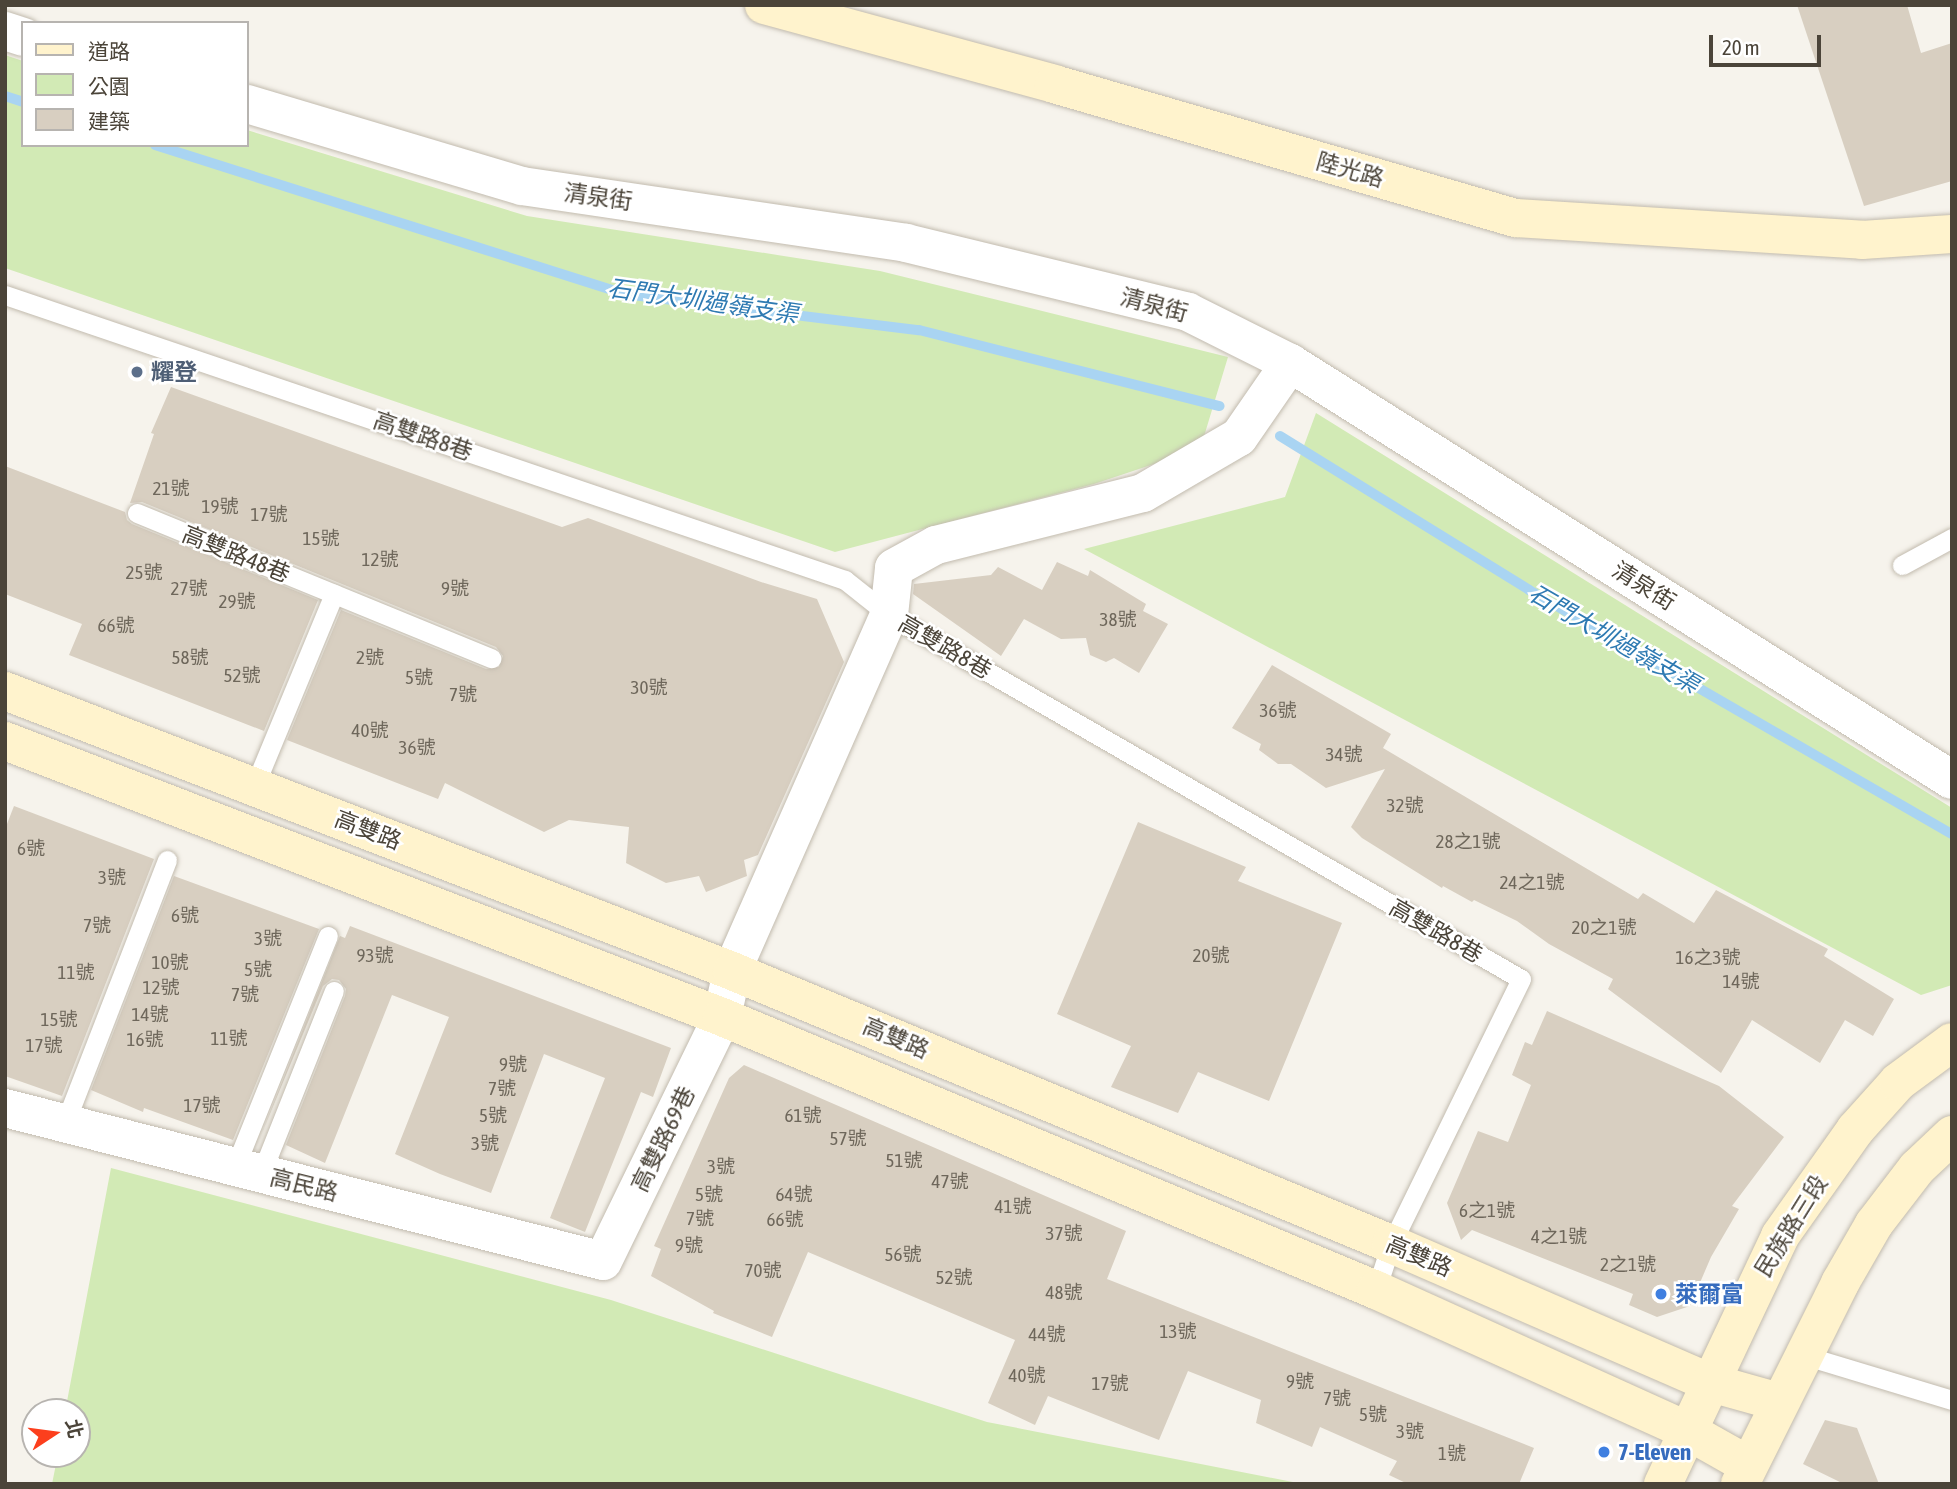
<!DOCTYPE html>
<html>
<head>
<meta charset="utf-8">
<style>
  body { margin:0 }
  #map { position:relative; width:1957px; height:1489px; overflow:hidden; background:#f6f3ec; font-family:"Asap Condensed","Noto Sans TC",sans-serif }
  div>[style] { position:absolute }
  [style*='--x'] { left:calc(var(--x)*1px); top:calc(var(--y)*1px); width:calc(var(--w)*1px); rotate:calc(var(--a)*1deg) }
  .green>* { inset:0; background:#d2eab5 }
  .stream>* { height:10px; margin:-5px; padding:0 5px; transform-origin:5px; border-radius:5px; background:#a9d4f2 }
  .building>* { inset:0; background:#d8cfc1 }
  .roads { filter:drop-shadow(0 0 2px #c2bbae) drop-shadow(0 0 2px #c2bbae) }
  .lane>* { height:19px; margin:-9.5px; padding:0 9.5px; transform-origin:9.5px; border-radius:9.5px; background:#fff }
  .street>* { height:38px; margin:-19px; padding:0 19px; transform-origin:19px; border-radius:19px; background:#fff }
  .secondary>* { height:38px; margin:-19px; padding:0 19px; transform-origin:19px; border-radius:19px; background:#fff3cd }
  .dots>* { width:19px; height:19px; translate:-50% -50%; box-sizing:border-box; border:4px solid #fff; border-radius:50% }
  span { translate:-50% -50%; white-space:nowrap; text-align:center; line-height:1.15; -webkit-text-stroke:5px #fff; paint-order:stroke }
  .number-label { font-size:19px; color:#6e675b }
  .number-label span { -webkit-text-stroke-width:0 }
  .street-label { font-size:23px; color:#4b4439 }
  .service-label { font-size:23px; color:#4e5e75; font-weight:700 }
  .left { translate:0 -50%; text-align:left }
  .shop-label { font-size:23px; color:#366cbe; font-weight:700 }
  .water-label { font-size:24px; color:#2e7ab2; font-style:italic }
  .frame { position:absolute; inset:0; border:7px solid #4b4439; pointer-events:none }
  .legend { position:absolute; left:21px; top:21px; width:228px; height:126px; box-sizing:border-box; background:#fff; border:2px solid #b7b4b0; margin:0; padding:9px 12px; list-style:none; font-size:21px; color:#4b4439 }
  .legend li { display:flex; align-items:center; gap:14px; height:35px }
  .legend b { width:35px; border:2px solid #b7b4b0 }
  .north { position:absolute; left:21px; top:1398px; width:70px; height:70px; box-sizing:border-box; background:#fff; border:2px solid #b7b4b0; border-radius:50%; rotate:77deg; font-size:19px; font-weight:700; line-height:28px; text-align:center; color:#4b4439 }
  .north::after { content:''; display:block; margin:auto; width:24px; height:32px; background:#fc3f1d; clip-path:polygon(50% 0,100% 100%,50% 72%,0 100%) }
  .scale { position:absolute; left:1709px; top:35px; width:112px; height:32px; box-sizing:border-box; border:4px solid #4b4439; border-top:0; padding-left:9px; font-size:21px; line-height:24px; white-space:nowrap; color:#4b4439; -webkit-text-stroke:5px #fff; paint-order:stroke }
</style>
</head>
<body>
<div id="map">
  <div class="green">
    <i style="clip-path:polygon(5px 55px,23px 61px,23px 145px,247px 145px,247px 130px,527px 216px,880px 271px,1228px 357px,1202px 443px,1163px 461px,1094px 484px,835px 552px,5px 268px)"></i>
    <i style="clip-path:polygon(1316px 413px,1952px 808px,1952px 985px,1921px 995px,1084px 549px,1285px 497px)"></i>
    <i style="clip-path:polygon(111px 1168px,611px 1300px,987px 1422px,1303px 1484px,52px 1484px,58px 1454px,77px 1454px,77px 1412px,65px 1412px)"></i>
  </div>
  <div class="stream">
    <i style="--x:5;--y:96;--w:19;--a:18"></i>
    <i style="--x:155;--y:145;--w:492;--a:17.6"></i>
    <i style="--x:624;--y:294;--w:297;--a:7"></i>
    <i style="--x:919;--y:330;--w:310;--a:14.2"></i>
    <i style="--x:1280;--y:436;--w:293;--a:31.7"></i>
    <i style="--x:1529;--y:590;--w:488;--a:30"></i>
  </div>
  <div class="building">
    <i style="clip-path:polygon(1797px 5px,1907px 5px,1921px 53px,1952px 43px,1952px 181px,1864px 206px)"></i>
    <i style="clip-path:polygon(171px 387px,562px 527px,588px 518px,761px 582px,817px 599px,844px 662px,758px 855px,744px 860px,747px 876px,706px 892px,699px 876px,666px 883px,626px 863px,629px 827px,569px 820px,544px 832px,445px 783px,438px 799px,287px 740px,341px 610px,486px 669px,499px 667px,503px 656px,496px 647px,142px 502px,130px 503px,154px 434px,151px 433px)"></i>
    <i style="clip-path:polygon(5px 466px,125px 512px,127px 520px,132px 524px,318px 600px,264px 731px,69px 655px,82px 624px,5px 594px)"></i>
    <i style="clip-path:polygon(1057px 562px,1088px 576px,1090px 570px,1146px 604px,1143px 611px,1168px 624px,1139px 673px,1114px 658px,1106px 662px,1090px 655px,1086px 638px,1061px 639px,1024px 619px,1001px 656px,913px 594px,914px 584px,991px 575px,998px 567px,1042px 590px)"></i>
    <i style="clip-path:polygon(1272px 665px,1391px 734px,1383px 748px,1638px 899px,1643px 893px,1694px 923px,1716px 890px,1828px 949px,1824px 956px,1894px 999px,1873px 1036px,1845px 1020px,1820px 1063px,1752px 1020px,1721px 1073px,1608px 989px,1613px 979px,1549px 944px,1517px 921px,1474px 900px,1472px 902px,1443px 886px,1442px 888px,1362px 838px,1351px 827px,1385px 769px,1326px 788px,1291px 764px,1278px 764px,1259px 750px,1261px 744px,1232px 728px)"></i>
    <i style="clip-path:polygon(14px 806px,154px 859px,62px 1096px,5px 1076px,5px 829px)"></i>
    <i style="clip-path:polygon(1138px 822px,1246px 867px,1238px 881px,1342px 923px,1269px 1101px,1198px 1072px,1178px 1113px,1111px 1087px,1131px 1046px,1057px 1014px)"></i>
    <i style="clip-path:polygon(174px 876px,319px 929px,233px 1140px,144px 1108px,143px 1112px,91px 1090px)"></i>
    <i style="clip-path:polygon(350px 926px,671px 1048px,653px 1097px,641px 1092px,585px 1232px,550px 1218px,605px 1078px,544px 1054px,491px 1193px,440px 1174px,395px 1154px,449px 1017px,392px 995px,325px 1163px,286px 1145px,345px 996px,346px 989px,339px 980px,332px 979px,323px 986px,261px 1135px,340px 936px,345px 938px)"></i>
    <i style="clip-path:polygon(1547px 1011px,1719px 1086px,1784px 1137px,1732px 1206px,1739px 1209px,1711px 1257px,1690px 1306px,1657px 1317px,1629px 1305px,1633px 1294px,1472px 1230px,1461px 1240px,1447px 1203px,1478px 1131px,1508px 1142px,1531px 1085px,1512px 1075px,1525px 1042px,1532px 1045px)"></i>
    <i style="clip-path:polygon(744px 1065px,1126px 1231px,1107px 1279px,1534px 1448px,1519px 1484px,1408px 1484px,1389px 1475px,1397px 1461px,1320px 1427px,1312px 1447px,1256px 1423px,1261px 1400px,1188px 1371px,1159px 1440px,1048px 1396px,1035px 1425px,988px 1403px,1015px 1340px,808px 1252px,772px 1337px,713px 1313px,714px 1311px,651px 1276px,661px 1249px,654px 1246px,729px 1078px)"></i>
    <i style="clip-path:polygon(1825px 1420px,1857px 1428px,1879px 1484px,1844px 1484px,1803px 1464px)"></i>
  </div>
  <div class="roads">
    <div class="lane">
      <i style="--x:5;--y:295;--w:887;--a:18.74"></i>
      <i style="--x:845;--y:580;--w:56;--a:38.5"></i>
      <i style="--x:889;--y:615;--w:729;--a:29.94"></i>
      <i style="--x:1521;--y:979;--w:295;--a:116.1"></i>
      <i style="--x:1391;--y:1244;--w:48;--a:108.1"></i>
      <i style="--x:137;--y:513;--w:383;--a:22.3"></i>
      <i style="--x:1902;--y:565;--w:57;--a:-28.4"></i>
      <i style="--x:254;--y:787;--w:209;--a:-67.5"></i>
      <i style="--x:65;--y:1123;--w:282;--a:-68.8"></i>
      <i style="--x:235;--y:1167;--w:249;--a:-68.1"></i>
      <i style="--x:261;--y:1174;--w:197;--a:-68.3"></i>
      <i style="--x:1803;--y:1355;--w:156;--a:16.8"></i>
    </div>
    <div class="street">
      <i style="--x:5;--y:31;--w:19;--a:18"></i>
      <i style="--x:247;--y:104;--w:287;--a:16.6"></i>
      <i style="--x:522;--y:186;--w:388;--a:8.4"></i>
      <i style="--x:906;--y:243;--w:290;--a:13.7"></i>
      <i style="--x:1188;--y:312;--w:114;--a:26.6"></i>
      <i style="--x:1290;--y:363;--w:782;--a:32.21"></i>
      <i style="--x:5;--y:1108;--w:617;--a:14.35"></i>
      <i style="--x:603;--y:1261;--w:271;--a:-64"></i>
      <i style="--x:722;--y:1017;--w:47;--a:-77.7"></i>
      <i style="--x:732;--y:971;--w:389;--a:-66.2"></i>
      <i style="--x:889;--y:615;--w:47;--a:-83.9"></i>
      <i style="--x:894;--y:568;--w:48;--a:-28.7"></i>
      <i style="--x:936;--y:545;--w:213;--a:-14.1"></i>
      <i style="--x:1143;--y:493;--w:111;--a:-30.3"></i>
      <i style="--x:1239;--y:437;--w:90;--a:-55.4"></i>
    </div>
    <div class="secondary">
      <i style="--x:764;--y:5;--w:301;--a:15.2"></i>
      <i style="--x:1054;--y:84;--w:481;--a:16.2"></i>
      <i style="--x:1516;--y:218;--w:347;--a:3.6"></i>
      <i style="--x:1862;--y:240;--w:90;--a:-3.8"></i>
      <i style="--x:5;--y:691;--w:779;--a:21.06"></i>
      <i style="--x:732;--y:971;--w:713;--a:22.5"></i>
      <i style="--x:1391;--y:1244;--w:349;--a:23.5"></i>
      <i style="--x:1711;--y:1383;--w:71;--a:15.6"></i>
      <i style="--x:5;--y:741;--w:768;--a:21.05"></i>
      <i style="--x:722;--y:1017;--w:709;--a:22.66"></i>
      <i style="--x:1376;--y:1290;--w:340;--a:24.3"></i>
      <i style="--x:1686;--y:1430;--w:71;--a:29.4"></i>
      <i style="--x:1663;--y:1484;--w:274;--a:-64.7"></i>
      <i style="--x:1780;--y:1236;--w:130;--a:-54.7"></i>
      <i style="--x:1855;--y:1130;--w:64;--a:-48.1"></i>
      <i style="--x:1898;--y:1082;--w:67;--a:-36.5"></i>
      <i style="--x:1740;--y:1484;--w:225;--a:-63.5"></i>
      <i style="--x:1840;--y:1283;--w:68;--a:-60"></i>
      <i style="--x:1874;--y:1224;--w:71;--a:-52.5"></i>
      <i style="--x:1917;--y:1168;--w:48;--a:-43.3"></i>
    </div>
  </div>
  <div class="dots">
    <i style="left:137px;top:372px;background:#5c6f8a"></i>
    <i style="left:1661px;top:1294px;background:#3f7fe0"></i>
    <i style="left:1604px;top:1452px;background:#3f7fe0"></i>
  </div>
  <div class="number-label">
    <span style="left:171px;top:489px">21號</span>
    <span style="left:220px;top:507px">19號</span>
    <span style="left:269px;top:515px">17號</span>
    <span style="left:321px;top:539px">15號</span>
    <span style="left:380px;top:560px">12號</span>
    <span style="left:144px;top:573px">25號</span>
    <span style="left:189px;top:589px">27號</span>
    <span style="left:455px;top:589px">9號</span>
    <span style="left:237px;top:602px">29號</span>
    <span style="left:1118px;top:620px">38號</span>
    <span style="left:116px;top:626px">66號</span>
    <span style="left:190px;top:658px">58號</span>
    <span style="left:370px;top:658px">2號</span>
    <span style="left:242px;top:676px">52號</span>
    <span style="left:419px;top:678px">5號</span>
    <span style="left:649px;top:688px">30號</span>
    <span style="left:463px;top:695px">7號</span>
    <span style="left:1278px;top:711px">36號</span>
    <span style="left:370px;top:731px">40號</span>
    <span style="left:417px;top:748px">36號</span>
    <span style="left:1344px;top:755px">34號</span>
    <span style="left:1405px;top:806px">32號</span>
    <span style="left:1468px;top:842px">28之1號</span>
    <span style="left:31px;top:849px">6號</span>
    <span style="left:112px;top:878px">3號</span>
    <span style="left:1532px;top:883px">24之1號</span>
    <span style="left:185px;top:916px">6號</span>
    <span style="left:97px;top:926px">7號</span>
    <span style="left:1604px;top:928px">20之1號</span>
    <span style="left:268px;top:939px">3號</span>
    <span style="left:375px;top:956px">93號</span>
    <span style="left:1211px;top:956px">20號</span>
    <span style="left:1708px;top:958px">16之3號</span>
    <span style="left:170px;top:963px">10號</span>
    <span style="left:258px;top:970px">5號</span>
    <span style="left:76px;top:973px">11號</span>
    <span style="left:1741px;top:982px">14號</span>
    <span style="left:161px;top:988px">12號</span>
    <span style="left:245px;top:995px">7號</span>
    <span style="left:150px;top:1015px">14號</span>
    <span style="left:59px;top:1020px">15號</span>
    <span style="left:229px;top:1039px">11號</span>
    <span style="left:145px;top:1040px">16號</span>
    <span style="left:44px;top:1046px">17號</span>
    <span style="left:513px;top:1065px">9號</span>
    <span style="left:502px;top:1089px">7號</span>
    <span style="left:202px;top:1106px">17號</span>
    <span style="left:493px;top:1116px">5號</span>
    <span style="left:803px;top:1116px">61號</span>
    <span style="left:848px;top:1139px">57號</span>
    <span style="left:485px;top:1144px">3號</span>
    <span style="left:904px;top:1161px">51號</span>
    <span style="left:721px;top:1167px">3號</span>
    <span style="left:950px;top:1182px">47號</span>
    <span style="left:709px;top:1195px">5號</span>
    <span style="left:794px;top:1195px">64號</span>
    <span style="left:1013px;top:1207px">41號</span>
    <span style="left:1487px;top:1211px">6之1號</span>
    <span style="left:700px;top:1219px">7號</span>
    <span style="left:785px;top:1220px">66號</span>
    <span style="left:1064px;top:1234px">37號</span>
    <span style="left:1559px;top:1237px">4之1號</span>
    <span style="left:689px;top:1246px">9號</span>
    <span style="left:903px;top:1255px">56號</span>
    <span style="left:1628px;top:1265px">2之1號</span>
    <span style="left:763px;top:1271px">70號</span>
    <span style="left:954px;top:1278px">52號</span>
    <span style="left:1064px;top:1293px">48號</span>
    <span style="left:1178px;top:1332px">13號</span>
    <span style="left:1047px;top:1335px">44號</span>
    <span style="left:1027px;top:1376px">40號</span>
    <span style="left:1300px;top:1382px">9號</span>
    <span style="left:1110px;top:1384px">17號</span>
    <span style="left:1337px;top:1399px">7號</span>
    <span style="left:1373px;top:1415px">5號</span>
    <span style="left:1410px;top:1432px">3號</span>
    <span style="left:1452px;top:1454px">1號</span>
  </div>
  <div class="street-label">
    <span style="left:1350px;top:170px;rotate:16deg">陸光路</span>
    <span style="left:598px;top:197px;rotate:8deg">清泉街</span>
    <span style="left:1154px;top:305px;rotate:15deg">清泉街</span>
    <span style="left:423px;top:436px;rotate:19deg">高雙路8巷</span>
    <span style="left:236px;top:554px;rotate:22deg">高雙路48巷</span>
    <span style="left:1644px;top:586px;rotate:32deg">清泉街</span>
    <span style="left:945px;top:647px;rotate:30deg">高雙路8巷</span>
    <span style="left:368px;top:830px;rotate:21deg">高雙路</span>
    <span style="left:1436px;top:931px;rotate:30deg">高雙路8巷</span>
    <span style="left:896px;top:1038px;rotate:23deg">高雙路</span>
    <span style="left:663px;top:1139px;rotate:-64deg">高雙路69巷</span>
    <span style="left:304px;top:1185px;rotate:14deg">高民路</span>
    <span style="left:1791px;top:1226px;rotate:-58deg">民族路三段</span>
    <span style="left:1419px;top:1256px;rotate:23deg">高雙路</span>
  </div>
  <div class="service-label">
    <span class="left" style="left:151px;top:372px">耀登</span>
  </div>
  <div class="shop-label">
    <span class="left" style="left:1675px;top:1294px">萊爾富</span>
    <span class="left" style="left:1618px;top:1452px">7-Eleven</span>
  </div>
  <div class="water-label">
    <span style="left:703px;top:301px;rotate:8deg">石門大圳過嶺支渠</span>
    <span style="left:1614px;top:639px;rotate:30deg">石門大圳過嶺支渠</span>
  </div>
  <div class="frame"></div>
  <ul class="legend">
  <li><b style="height:9px;background:#fff3cd"></b>道路</li>
  <li><b style="height:19px;background:#d2eab5"></b>公園</li>
  <li><b style="height:19px;background:#d8cfc1"></b>建築</li>
  </ul>
  <div class="north">北</div>
  <div class="scale">20 m</div>
</div>
</body>
</html>
